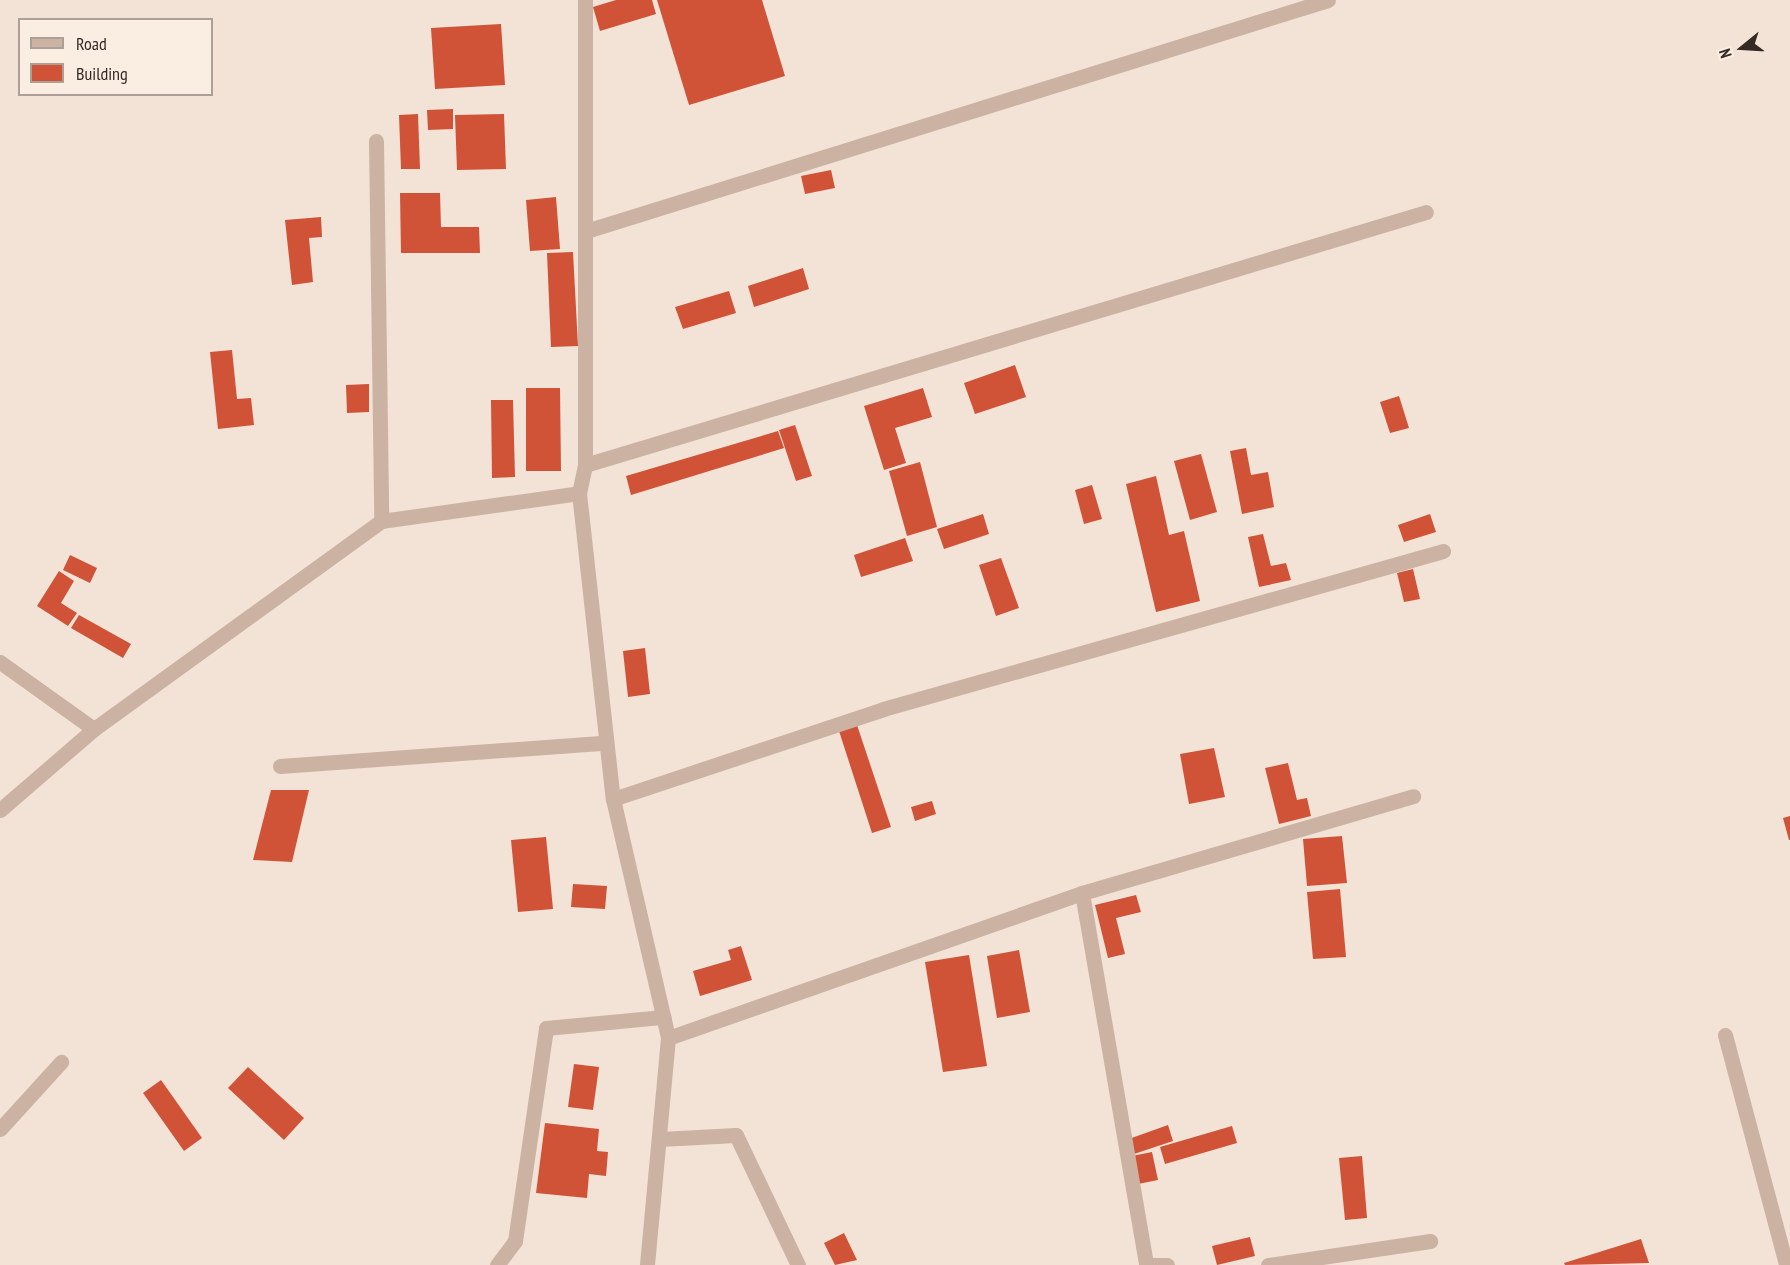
<!DOCTYPE html>
<html>
<head>
<meta charset="utf-8">
<style>
  body { margin:0 }
  #map { position:relative; width:1790px; height:1265px; overflow:hidden; background:#f3e3d6; font-family:"PT Sans Narrow",sans-serif }
  div>[style] { position:absolute }
  [style*='--x'] { left:calc(var(--x)*1px); top:calc(var(--y)*1px); width:calc(var(--w)*1px); rotate:calc(var(--a)*1deg) }
  .building>* { inset:0; background:#d05237 }
  .minor>* { height:15px; margin:-7.5px; padding:0 7.5px; transform-origin:7.5px; border-radius:7.5px; background:#ccb2a2 }
  span { translate:-50% -50%; white-space:nowrap; text-align:center; line-height:1.15; -webkit-text-stroke:6px #faeee3; paint-order:stroke }
  .legend { position:absolute; left:18px; top:18px; width:195px; height:78px; box-sizing:border-box; background:#faeee3; border:2px solid #ab9f97; margin:0; padding:8px 10px; list-style:none; font-size:18px; color:#352925 }
  .legend li { display:flex; align-items:center; gap:12px; height:30px }
  .legend b { width:30px; border:2px solid #ab9f97 }
  .north { position:absolute; left:1712px; top:18px; width:60px; height:60px; -webkit-text-stroke:4px #faeee3; paint-order:stroke; rotate:252deg; font-size:16px; font-weight:700; line-height:24px; text-align:center; color:#352925 }
  .north::after { content:''; display:block; margin:auto; width:21px; height:27px; background:#352925; clip-path:polygon(50% 0,100% 100%,50% 72%,0 100%) }
</style>
</head>
<body>
<div id="map">
  <div class="building">
    <i style="clip-path:polygon(616px 0,652px 0,656px 14px,600px 31px,593px 7px)"></i>
    <i style="clip-path:polygon(657px 0,762px 0,785px 76px,689px 105px)"></i>
    <i style="clip-path:polygon(501px 24px,505px 85px,435px 89px,431px 28px)"></i>
    <i style="clip-path:polygon(453px 109px,453px 129px,428px 130px,427px 110px)"></i>
    <i style="clip-path:polygon(418px 114px,420px 169px,401px 169px,399px 115px)"></i>
    <i style="clip-path:polygon(504px 114px,506px 169px,457px 170px,455px 115px)"></i>
    <i style="clip-path:polygon(831px 170px,835px 188px,805px 194px,801px 176px)"></i>
    <i style="clip-path:polygon(400px 193px,440px 193px,441px 227px,479px 227px,480px 253px,401px 253px)"></i>
    <i style="clip-path:polygon(556px 197px,560px 249px,530px 251px,526px 200px)"></i>
    <i style="clip-path:polygon(321px 217px,322px 237px,309px 238px,313px 282px,292px 285px,285px 220px)"></i>
    <i style="clip-path:polygon(573px 252px,578px 346px,551px 347px,547px 253px)"></i>
    <i style="clip-path:polygon(803px 268px,809px 289px,754px 307px,748px 286px)"></i>
    <i style="clip-path:polygon(729px 291px,736px 313px,683px 329px,675px 307px)"></i>
    <i style="clip-path:polygon(232px 350px,237px 399px,251px 398px,254px 425px,218px 429px,210px 352px)"></i>
    <i style="clip-path:polygon(1015px 365px,1026px 397px,975px 414px,964px 383px)"></i>
    <i style="clip-path:polygon(369px 384px,369px 412px,347px 413px,346px 385px)"></i>
    <i style="clip-path:polygon(526px 388px,560px 388px,561px 471px,526px 471px)"></i>
    <i style="clip-path:polygon(923px 388px,932px 417px,895px 428px,906px 463px,884px 470px,864px 406px)"></i>
    <i style="clip-path:polygon(1399px 396px,1409px 428px,1390px 433px,1380px 402px)"></i>
    <i style="clip-path:polygon(491px 400px,513px 400px,515px 477px,492px 478px)"></i>
    <i style="clip-path:polygon(795px 425px,812px 476px,796px 481px,779px 430px)"></i>
    <i style="clip-path:polygon(778px 431px,784px 448px,631px 495px,626px 476px)"></i>
    <i style="clip-path:polygon(1246px 448px,1251px 475px,1268px 472px,1274px 507px,1242px 514px,1230px 451px)"></i>
    <i style="clip-path:polygon(1201px 454px,1217px 512px,1190px 520px,1174px 461px)"></i>
    <i style="clip-path:polygon(920px 462px,937px 527px,907px 536px,889px 471px)"></i>
    <i style="clip-path:polygon(1156px 476px,1169px 535px,1184px 531px,1200px 601px,1156px 612px,1126px 484px)"></i>
    <i style="clip-path:polygon(1092px 485px,1102px 519px,1084px 524px,1075px 490px)"></i>
    <i style="clip-path:polygon(983px 514px,989px 534px,944px 549px,937px 529px)"></i>
    <i style="clip-path:polygon(1430px 514px,1436px 532px,1404px 542px,1398px 525px)"></i>
    <i style="clip-path:polygon(1263px 534px,1271px 566px,1286px 563px,1291px 580px,1259px 587px,1248px 537px)"></i>
    <i style="clip-path:polygon(905px 538px,913px 561px,861px 577px,854px 555px)"></i>
    <i style="clip-path:polygon(70px 555px,97px 568px,90px 583px,63px 570px)"></i>
    <i style="clip-path:polygon(1001px 558px,1019px 608px,996px 616px,979px 565px)"></i>
    <i style="clip-path:polygon(1413px 569px,1420px 599px,1404px 602px,1397px 573px)"></i>
    <i style="clip-path:polygon(59px 571px,74px 581px,61px 603px,77px 613px,68px 626px,37px 606px)"></i>
    <i style="clip-path:polygon(79px 615px,131px 644px,123px 658px,71px 628px)"></i>
    <i style="clip-path:polygon(645px 648px,650px 694px,628px 697px,623px 651px)"></i>
    <i style="clip-path:polygon(857px 725px,891px 827px,872px 833px,839px 731px)"></i>
    <i style="clip-path:polygon(1214px 748px,1225px 797px,1189px 804px,1180px 754px)"></i>
    <i style="clip-path:polygon(1288px 763px,1297px 800px,1307px 798px,1311px 816px,1279px 824px,1265px 768px)"></i>
    <i style="clip-path:polygon(271px 790px,309px 790px,292px 862px,253px 860px)"></i>
    <i style="clip-path:polygon(932px 801px,936px 814px,915px 821px,911px 807px)"></i>
    <i style="clip-path:polygon(1790px 816px,1790px 840px,1789px 840px,1783px 818px)"></i>
    <i style="clip-path:polygon(1342px 836px,1347px 883px,1307px 886px,1303px 839px)"></i>
    <i style="clip-path:polygon(546px 837px,553px 909px,518px 912px,511px 840px)"></i>
    <i style="clip-path:polygon(573px 884px,607px 886px,605px 909px,571px 907px)"></i>
    <i style="clip-path:polygon(1340px 889px,1346px 957px,1313px 959px,1307px 892px)"></i>
    <i style="clip-path:polygon(1136px 895px,1141px 912px,1116px 918px,1125px 954px,1108px 958px,1095px 905px)"></i>
    <i style="clip-path:polygon(741px 946px,752px 980px,700px 996px,693px 971px,731px 960px,728px 950px)"></i>
    <i style="clip-path:polygon(1019px 950px,1030px 1012px,997px 1018px,987px 956px)"></i>
    <i style="clip-path:polygon(969px 955px,987px 1066px,943px 1072px,925px 962px)"></i>
    <i style="clip-path:polygon(574px 1064px,599px 1067px,593px 1110px,568px 1107px)"></i>
    <i style="clip-path:polygon(248px 1067px,304px 1118px,284px 1140px,228px 1088px)"></i>
    <i style="clip-path:polygon(161px 1080px,202px 1138px,184px 1151px,143px 1093px)"></i>
    <i style="clip-path:polygon(545px 1123px,599px 1129px,597px 1151px,608px 1152px,606px 1176px,589px 1174px,587px 1198px,536px 1193px)"></i>
    <i style="clip-path:polygon(1168px 1125px,1173px 1141px,1131px 1155px,1126px 1140px)"></i>
    <i style="clip-path:polygon(1232px 1126px,1237px 1143px,1165px 1164px,1160px 1147px)"></i>
    <i style="clip-path:polygon(1152px 1152px,1158px 1180px,1138px 1184px,1132px 1156px)"></i>
    <i style="clip-path:polygon(1362px 1156px,1367px 1218px,1345px 1220px,1339px 1158px)"></i>
    <i style="clip-path:polygon(844px 1233px,857px 1260px,835px 1265px,824px 1243px)"></i>
    <i style="clip-path:polygon(1250px 1237px,1255px 1256px,1217px 1265px,1212px 1246px)"></i>
    <i style="clip-path:polygon(1641px 1239px,1649px 1263px,1565px 1265px,1564px 1263px)"></i>
  </div>
  <div class="minor">
    <i style="--x:585;--y:0;--w:465;--a:90"></i>
    <i style="--x:585;--y:465;--w:29;--a:102"></i>
    <i style="--x:579;--y:493;--w:308;--a:83.7"></i>
    <i style="--x:613;--y:799;--w:245;--a:77"></i>
    <i style="--x:668;--y:1038;--w:228;--a:95.3"></i>
    <i style="--x:376;--y:141;--w:380;--a:89.2"></i>
    <i style="--x:586;--y:231;--w:777;--a:-17.29"></i>
    <i style="--x:585;--y:465;--w:878;--a:-16.74"></i>
    <i style="--x:0;--y:662;--w:115;--a:35.5"></i>
    <i style="--x:280;--y:766;--w:325;--a:-4.1"></i>
    <i style="--x:613;--y:799;--w:285;--a:-18.4"></i>
    <i style="--x:883;--y:709;--w:582;--a:-15.76"></i>
    <i style="--x:0;--y:810;--w:124;--a:-40.8"></i>
    <i style="--x:94;--y:729;--w:354;--a:-35.9"></i>
    <i style="--x:381;--y:521;--w:200;--a:-8"></i>
    <i style="--x:1082;--y:893;--w:377;--a:80.2"></i>
    <i style="--x:1725;--y:1035;--w:238;--a:75.1"></i>
    <i style="--x:668;--y:1038;--w:439;--a:-19.3"></i>
    <i style="--x:1082;--y:893;--w:345;--a:-16.3"></i>
    <i style="--x:0;--y:1129;--w:91;--a:-47.7"></i>
    <i style="--x:660;--y:1139;--w:76;--a:-3"></i>
    <i style="--x:736;--y:1135;--w:144;--a:64.5"></i>
    <i style="--x:497;--y:1265;--w:30;--a:-53"></i>
    <i style="--x:515;--y:1241;--w:215;--a:-81.7"></i>
    <i style="--x:546;--y:1028;--w:118;--a:-5.4"></i>
    <i style="--x:1152;--y:1265;--w:15;--a:0"></i>
    <i style="--x:1268;--y:1265;--w:164;--a:-8.4"></i>
  </div>
  <ul class="legend">
  <li><b style="height:8px;background:#ccb2a2"></b>Road</li>
  <li><b style="height:16px;background:#d05237"></b>Building</li>
  </ul>
  <div class="north">N</div>
</div>
</body>
</html>
